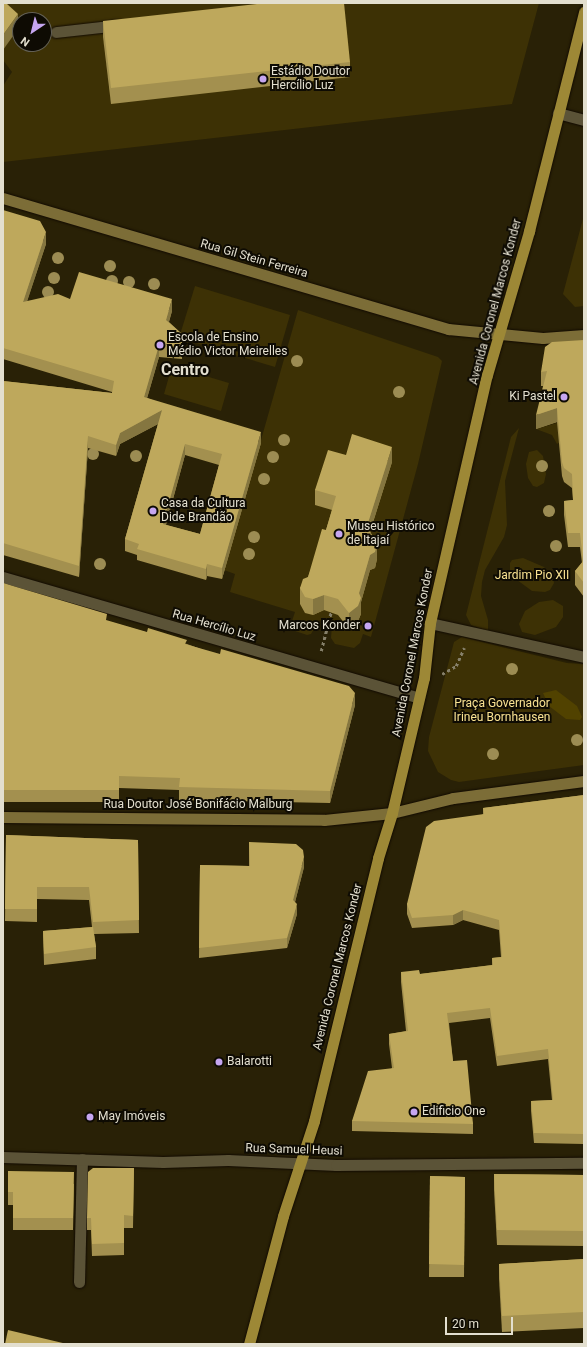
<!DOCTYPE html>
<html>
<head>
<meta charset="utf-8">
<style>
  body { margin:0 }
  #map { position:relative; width:587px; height:1347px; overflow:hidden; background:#292106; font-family:Roboto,sans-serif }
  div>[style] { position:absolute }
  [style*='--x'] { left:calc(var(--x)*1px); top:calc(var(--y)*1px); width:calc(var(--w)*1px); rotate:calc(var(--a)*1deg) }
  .green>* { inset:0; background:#3d3105 }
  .water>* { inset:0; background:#514200 }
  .path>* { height:2.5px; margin-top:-1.25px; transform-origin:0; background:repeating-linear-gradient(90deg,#86806a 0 3px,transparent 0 6px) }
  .roads { filter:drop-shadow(0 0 1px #110a00) drop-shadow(0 0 1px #110a00) }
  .service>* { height:11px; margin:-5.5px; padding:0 5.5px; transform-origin:5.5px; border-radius:5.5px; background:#5b5337 }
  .pedestrian>* { height:11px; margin:-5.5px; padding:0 5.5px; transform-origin:5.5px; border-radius:5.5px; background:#5b5337 }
  .minor>* { height:11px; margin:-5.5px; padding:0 5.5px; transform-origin:5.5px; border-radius:5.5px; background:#5b5337 }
  .tertiary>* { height:11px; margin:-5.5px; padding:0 5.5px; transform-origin:5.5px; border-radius:5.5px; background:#5b5337 }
  .secondary>* { height:11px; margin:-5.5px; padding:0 5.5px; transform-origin:5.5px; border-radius:5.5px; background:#7c6d37 }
  .primary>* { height:11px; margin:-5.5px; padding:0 5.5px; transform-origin:5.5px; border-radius:5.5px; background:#9d8836 }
  .trees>* { width:12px; height:12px; margin:-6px; border-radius:50%; background:#9c8c53 }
  .wall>* { inset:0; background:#a3904f }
  .shaded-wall>* { inset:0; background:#857640 }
  .building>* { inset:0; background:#bea85c }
  .dots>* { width:11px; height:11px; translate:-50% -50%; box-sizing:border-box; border:2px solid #0e0b03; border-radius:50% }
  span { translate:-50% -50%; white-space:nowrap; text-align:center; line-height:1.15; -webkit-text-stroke:4px #0e0b03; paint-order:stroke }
  .poi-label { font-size:12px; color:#e3dfcf }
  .left { translate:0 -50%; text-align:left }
  .right { translate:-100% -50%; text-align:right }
  .street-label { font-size:12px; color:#e3dfcf }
  .park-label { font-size:12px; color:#fae392 }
  .district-label { font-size:16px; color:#e3dfcf; font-weight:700 }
  .frame { position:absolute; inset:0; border:4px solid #e3dfcf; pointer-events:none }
  .north { position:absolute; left:12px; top:12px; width:40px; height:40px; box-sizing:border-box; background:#0e0b03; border:1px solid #636055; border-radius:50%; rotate:215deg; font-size:11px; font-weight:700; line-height:16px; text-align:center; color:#e3dfcf }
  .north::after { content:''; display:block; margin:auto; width:14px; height:18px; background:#c6a6f0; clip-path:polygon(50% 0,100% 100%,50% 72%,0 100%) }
  .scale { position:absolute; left:445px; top:1317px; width:68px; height:18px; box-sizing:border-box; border:2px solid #e3dfcf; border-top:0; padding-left:5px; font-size:12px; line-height:14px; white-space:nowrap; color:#e3dfcf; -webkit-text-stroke:3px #0e0b03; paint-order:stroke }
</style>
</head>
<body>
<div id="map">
  <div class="green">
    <i style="clip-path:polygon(evenodd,3px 3px,539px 3px,512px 104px,3px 162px,3px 86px,12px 72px,3px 60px,3px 3px,20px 20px,44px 20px,44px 44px,20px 44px,20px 20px)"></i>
    <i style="clip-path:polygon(584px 215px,584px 306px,575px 307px,563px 294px)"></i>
    <i style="clip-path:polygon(195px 286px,290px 315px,275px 367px,179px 338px)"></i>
    <i style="clip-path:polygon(298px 310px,438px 357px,442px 361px,418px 464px,371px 637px,363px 634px,360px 643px,354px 648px,335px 644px,331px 638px,332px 625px,319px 620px,311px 634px,307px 635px,295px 631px,291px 624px,295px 612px,230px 592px,235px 574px,224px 570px)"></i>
    <i style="clip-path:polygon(172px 366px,229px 383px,221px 411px,164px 394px)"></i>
    <i style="clip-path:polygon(560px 422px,559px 443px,557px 444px,552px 435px,536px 429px)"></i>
    <i style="clip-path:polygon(519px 428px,505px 481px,507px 525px,504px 537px,485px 570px,482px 582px,481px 596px,488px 620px,488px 631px,471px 625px,466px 615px,511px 437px)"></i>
    <i style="clip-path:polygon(537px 450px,543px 456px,546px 474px,544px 483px,537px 487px,533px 486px,528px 478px,526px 464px,529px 452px)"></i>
    <i style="clip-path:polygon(523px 558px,544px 567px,553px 578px,554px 583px,550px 590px,545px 592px,532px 591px,513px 577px,510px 571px,510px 563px,512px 560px)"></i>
    <i style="clip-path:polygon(553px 600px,563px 606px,563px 617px,556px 627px,535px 635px,522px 632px,519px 624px,525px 611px,539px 602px)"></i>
    <i style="clip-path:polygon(462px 637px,567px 663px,584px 664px,584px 765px,459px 782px,451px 780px,438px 772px,428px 751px,429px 737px,454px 642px)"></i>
  </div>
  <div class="water">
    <i style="clip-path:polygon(556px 690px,577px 706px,582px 717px,580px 720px,566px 719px,549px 706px,543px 693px)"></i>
  </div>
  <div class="path">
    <i style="--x:321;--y:651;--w:40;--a:-75.6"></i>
    <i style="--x:442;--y:674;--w:16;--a:-30"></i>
    <i style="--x:456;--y:666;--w:20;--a:-66"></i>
  </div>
  <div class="roads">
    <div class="service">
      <i style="--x:56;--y:32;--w:62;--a:-6.4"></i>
      <i style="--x:79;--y:1282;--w:123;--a:-88.6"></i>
    </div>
    <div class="pedestrian">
      <i style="--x:3;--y:577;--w:433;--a:16.2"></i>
    </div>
    <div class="minor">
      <i style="--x:558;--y:113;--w:27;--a:15"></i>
      <i style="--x:430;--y:623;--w:158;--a:12.4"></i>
    </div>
    <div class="tertiary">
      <i style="--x:3;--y:1157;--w:160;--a:1.8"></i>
      <i style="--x:163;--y:1162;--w:65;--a:-1.8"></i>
      <i style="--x:228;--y:1160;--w:108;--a:2.7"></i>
      <i style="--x:336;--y:1165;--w:248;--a:-0.5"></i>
    </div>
    <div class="secondary">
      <i style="--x:3;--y:198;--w:464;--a:16.4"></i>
      <i style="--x:448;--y:329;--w:95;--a:5.4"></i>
      <i style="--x:543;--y:338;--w:41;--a:-4.2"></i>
      <i style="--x:3;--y:817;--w:321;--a:0.5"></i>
      <i style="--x:324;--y:820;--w:68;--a:-5.9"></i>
      <i style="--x:392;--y:813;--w:63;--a:-13.8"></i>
      <i style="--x:453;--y:798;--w:132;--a:-7.4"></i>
    </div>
    <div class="primary">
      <i style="--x:249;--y:1344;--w:132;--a:-75.1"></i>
      <i style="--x:283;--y:1216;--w:100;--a:-71.9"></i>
      <i style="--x:314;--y:1121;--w:271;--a:-76.3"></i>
      <i style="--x:378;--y:858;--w:47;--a:-72.7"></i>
      <i style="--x:392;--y:813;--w:139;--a:-76.7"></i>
      <i style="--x:424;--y:678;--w:55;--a:-83.8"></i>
      <i style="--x:430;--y:623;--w:254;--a:-77.1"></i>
      <i style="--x:487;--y:375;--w:150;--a:-73.7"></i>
      <i style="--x:529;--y:231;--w:226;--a:-75.9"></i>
    </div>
  </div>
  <div class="trees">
    <i style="left:58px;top:258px"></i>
    <i style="left:110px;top:266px"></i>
    <i style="left:54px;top:278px"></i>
    <i style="left:112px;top:281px"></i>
    <i style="left:129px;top:282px"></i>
    <i style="left:154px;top:284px"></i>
    <i style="left:48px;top:292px"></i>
    <i style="left:297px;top:361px"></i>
    <i style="left:399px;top:392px"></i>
    <i style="left:284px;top:440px"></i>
    <i style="left:93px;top:454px"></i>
    <i style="left:136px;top:456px"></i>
    <i style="left:273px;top:457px"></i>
    <i style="left:542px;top:466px"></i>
    <i style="left:264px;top:479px"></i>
    <i style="left:549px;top:511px"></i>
    <i style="left:254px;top:537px"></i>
    <i style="left:556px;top:546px"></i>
    <i style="left:249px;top:554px"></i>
    <i style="left:100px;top:564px"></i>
    <i style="left:512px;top:669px"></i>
    <i style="left:577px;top:740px"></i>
    <i style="left:493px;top:754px"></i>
  </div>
  <div class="wall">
    <i style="clip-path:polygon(103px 21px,350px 62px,350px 77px,111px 104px,103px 37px)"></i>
    <i style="clip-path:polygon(evenodd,3px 210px,46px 244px,27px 301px,70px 299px,172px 311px,169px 322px,182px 334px,182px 359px,159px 357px,147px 398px,261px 443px,222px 579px,207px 576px,206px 580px,137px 560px,137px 555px,125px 551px,125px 539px,158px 424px,120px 444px,116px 456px,88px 448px,79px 577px,3px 555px,3px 381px,112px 393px,112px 392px,3px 359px,3px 210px,185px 455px,219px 465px,200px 534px,166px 525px,185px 455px)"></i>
    <i style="clip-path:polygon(584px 340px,584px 597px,575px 585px,575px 571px,582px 563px,580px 547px,568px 547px,564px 515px,564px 501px,573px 500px,572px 488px,564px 482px,562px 476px,557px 422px,536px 429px,543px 386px,541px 386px,541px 372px)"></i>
    <i style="clip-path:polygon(346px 455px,392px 462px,370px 532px,377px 559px,375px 568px,370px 570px,361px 602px,361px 614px,358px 621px,349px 629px,338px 615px,324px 610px,313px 615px,305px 613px,300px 604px,300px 588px,308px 577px,326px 530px,332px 510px,315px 505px,315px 490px)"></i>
    <i style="clip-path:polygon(3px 583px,107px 621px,187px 644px,355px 705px,330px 803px,179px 800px,179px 790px,119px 788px,119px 802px,3px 802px)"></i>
    <i style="clip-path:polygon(584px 795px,584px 1144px,534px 1143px,531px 1111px,531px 1101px,552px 1100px,548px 1059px,497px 1066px,490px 1018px,449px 1023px,453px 1061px,473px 1124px,473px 1134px,352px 1131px,352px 1121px,392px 1068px,389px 1044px,389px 1034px,406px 1031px,401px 982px,401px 972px,420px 974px,492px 965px,492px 958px,501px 957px,499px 930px,463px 920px,453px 925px,412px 928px,407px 914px,407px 904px,483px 814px,483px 808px)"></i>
    <i style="clip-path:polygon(6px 835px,138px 840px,139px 933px,94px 934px,96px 947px,96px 959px,44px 965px,43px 931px,92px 927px,89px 900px,37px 899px,37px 922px,5px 921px)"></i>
    <i style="clip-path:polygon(249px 842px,304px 867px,295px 902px,297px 914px,287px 948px,199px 958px,200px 865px,249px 866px)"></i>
    <i style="clip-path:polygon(134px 1168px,133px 1228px,124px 1228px,124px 1255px,92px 1256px,91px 1230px,87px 1230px,87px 1218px)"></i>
    <i style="clip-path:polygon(8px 1171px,74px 1184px,73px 1230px,13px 1230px,13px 1205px,8px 1205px)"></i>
    <i style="clip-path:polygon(494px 1174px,584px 1175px,584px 1246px,497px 1245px,494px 1190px)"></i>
    <i style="clip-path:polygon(430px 1176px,465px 1177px,464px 1277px,429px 1277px)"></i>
    <i style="clip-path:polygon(584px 1259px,584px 1328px,502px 1332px,499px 1279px,499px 1264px)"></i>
  </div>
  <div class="shaded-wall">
    <i style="clip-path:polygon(18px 14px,18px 29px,3px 50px,3px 35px)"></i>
    <i style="clip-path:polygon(46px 232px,46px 244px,23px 314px,23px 302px)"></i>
    <i style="clip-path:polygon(172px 299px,172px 311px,166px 331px,166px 320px)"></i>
    <i style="clip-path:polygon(159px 345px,159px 357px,144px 409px,144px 397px)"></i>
    <i style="clip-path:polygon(557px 408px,557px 422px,536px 429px,536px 415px)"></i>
    <i style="clip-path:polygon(162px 410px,162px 422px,120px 444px,116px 456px,116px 445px,120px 433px)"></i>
    <i style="clip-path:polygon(261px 432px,261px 443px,222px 579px,222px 568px)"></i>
    <i style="clip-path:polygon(88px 436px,88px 448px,79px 577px,79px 566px)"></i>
    <i style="clip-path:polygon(185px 444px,185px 455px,163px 535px,163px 524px)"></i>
    <i style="clip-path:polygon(392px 447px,392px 462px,367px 541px,367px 526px)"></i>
    <i style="clip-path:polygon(377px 544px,377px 559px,375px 568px,370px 570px,361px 602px,361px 614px,358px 621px,349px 629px,349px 613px,359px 593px,370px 555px)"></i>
    <i style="clip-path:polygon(207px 564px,207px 576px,206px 580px,206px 569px)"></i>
    <i style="clip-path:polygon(324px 595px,324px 610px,313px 615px,313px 599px)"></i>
    <i style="clip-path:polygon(355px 693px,355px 705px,330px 803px,330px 791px)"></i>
    <i style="clip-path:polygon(304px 857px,304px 867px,293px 910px,293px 900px)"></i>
    <i style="clip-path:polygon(297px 904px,297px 914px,287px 948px,287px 938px)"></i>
    <i style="clip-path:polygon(463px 910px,463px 920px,453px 925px,453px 915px)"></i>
  </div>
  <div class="building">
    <i style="clip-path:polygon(3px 3px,6px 3px,18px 14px,3px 35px)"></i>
    <i style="clip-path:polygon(266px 3px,344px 3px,350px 62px,111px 88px,103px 21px)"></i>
    <i style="clip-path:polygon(evenodd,3px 210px,40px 221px,46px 232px,23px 302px,58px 294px,70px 299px,79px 272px,172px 299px,166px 320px,182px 334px,182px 347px,159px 345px,144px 397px,261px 432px,222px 568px,207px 564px,206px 569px,137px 549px,139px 544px,125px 539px,162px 410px,120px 433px,116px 445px,88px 436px,79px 566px,3px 543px,3px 381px,112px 393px,114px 381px,3px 348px,3px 210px,185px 444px,222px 454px,200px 534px,163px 524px,185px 444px)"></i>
    <i style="clip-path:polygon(584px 340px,584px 583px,575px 571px,583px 561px,580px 533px,568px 533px,564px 501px,573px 500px,572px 474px,564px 468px,562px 462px,557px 408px,536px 415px,547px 371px,541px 372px,545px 347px,552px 342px)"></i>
    <i style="clip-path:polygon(352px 434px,392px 447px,367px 526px,377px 544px,375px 552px,370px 555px,359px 593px,361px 598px,358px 606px,349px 613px,338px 599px,324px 595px,313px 599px,305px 597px,300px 588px,303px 579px,308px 577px,322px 529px,326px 530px,336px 496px,315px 490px,328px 450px,346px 455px)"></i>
    <i style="clip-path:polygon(3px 583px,107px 614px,106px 620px,147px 632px,148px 628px,187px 640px,185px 644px,220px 654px,221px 649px,349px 686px,355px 693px,330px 791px,179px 787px,180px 778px,119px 776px,119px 790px,3px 790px)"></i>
    <i style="clip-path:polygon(584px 795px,584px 1134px,534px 1133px,531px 1101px,553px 1100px,548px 1049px,497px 1056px,490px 1008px,447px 1013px,453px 1061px,467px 1060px,473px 1124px,352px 1121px,368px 1071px,394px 1068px,389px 1034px,408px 1031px,401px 972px,419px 970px,420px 974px,493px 965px,492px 958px,502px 957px,499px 920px,463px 910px,453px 915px,412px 918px,407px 904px,426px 827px,434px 821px,484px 814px,483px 808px)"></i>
    <i style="clip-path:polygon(6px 835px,138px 840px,139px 920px,93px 922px,89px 887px,37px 887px,37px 909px,5px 909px)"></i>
    <i style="clip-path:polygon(249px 842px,296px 844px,303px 850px,304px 857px,293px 900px,297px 904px,287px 938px,199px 948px,200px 865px,250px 866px)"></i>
    <i style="clip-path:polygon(93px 927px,96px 947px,44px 954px,43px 931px)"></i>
    <i style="clip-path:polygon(93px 1168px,134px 1168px,133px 1216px,124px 1215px,124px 1243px,92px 1244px,91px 1218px,87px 1218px,88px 1172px)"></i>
    <i style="clip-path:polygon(8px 1171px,74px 1172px,73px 1218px,13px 1218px,13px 1192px,8px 1192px)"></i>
    <i style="clip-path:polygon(494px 1174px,584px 1175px,584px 1231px,497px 1230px)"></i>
    <i style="clip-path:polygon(430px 1176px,465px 1177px,464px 1265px,429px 1264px)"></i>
    <i style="clip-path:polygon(584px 1259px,584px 1312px,502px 1316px,499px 1264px)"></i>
    <i style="clip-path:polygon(8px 1330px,67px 1344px,5px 1344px)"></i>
  </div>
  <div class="dots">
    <i style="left:263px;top:79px;background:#c6a6f0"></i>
    <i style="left:160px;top:345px;background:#c6a6f0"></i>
    <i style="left:564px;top:397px;background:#c6a6f0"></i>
    <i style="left:153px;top:511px;background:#c6a6f0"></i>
    <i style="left:339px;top:534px;background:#c6a6f0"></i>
    <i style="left:368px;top:626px;background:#c6a6f0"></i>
    <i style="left:219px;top:1062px;background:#c6a6f0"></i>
    <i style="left:414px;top:1112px;background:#c6a6f0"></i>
    <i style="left:90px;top:1117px;background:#c6a6f0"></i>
  </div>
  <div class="poi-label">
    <span class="left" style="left:271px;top:79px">Estádio Doutor<br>Hercílio Luz</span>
    <span class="left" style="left:168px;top:345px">Escola de Ensino<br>Médio Victor Meirelles</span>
    <span class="right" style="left:556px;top:397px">Ki Pastel</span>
    <span class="left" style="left:161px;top:511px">Casa da Cultura<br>Dide Brandão</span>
    <span class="left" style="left:347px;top:534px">Museu Histórico<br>de Itajaí</span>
    <span class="right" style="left:360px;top:626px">Marcos Konder</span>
    <span class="left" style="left:227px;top:1062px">Balarotti</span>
    <span class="left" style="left:422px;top:1112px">Edificio One</span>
    <span class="left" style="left:98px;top:1117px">May Imóveis</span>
  </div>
  <div class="street-label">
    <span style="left:254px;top:259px;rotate:16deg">Rua Gil Stein Ferreira</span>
    <span style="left:496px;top:302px;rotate:-75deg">Avenida Coronel Marcos Konder</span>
    <span style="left:214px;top:626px;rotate:16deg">Rua Hercílio Luz</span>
    <span style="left:413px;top:653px;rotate:-79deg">Avenida Coronel Marcos Konder</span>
    <span style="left:198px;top:805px">Rua Doutor José Bonifácio Malburg</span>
    <span style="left:338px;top:967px;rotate:-76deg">Avenida Coronel Marcos Konder</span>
    <span style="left:294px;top:1150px;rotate:2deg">Rua Samuel Heusi</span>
  </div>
  <div class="park-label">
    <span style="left:532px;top:576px">Jardim Pio XII</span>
    <span style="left:502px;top:711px">Praça Governador<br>Irineu Bornhausen</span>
  </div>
  <div class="district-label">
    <span style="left:185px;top:370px">Centro</span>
  </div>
  <div class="frame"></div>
  <div class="north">N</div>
  <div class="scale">20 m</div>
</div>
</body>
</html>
